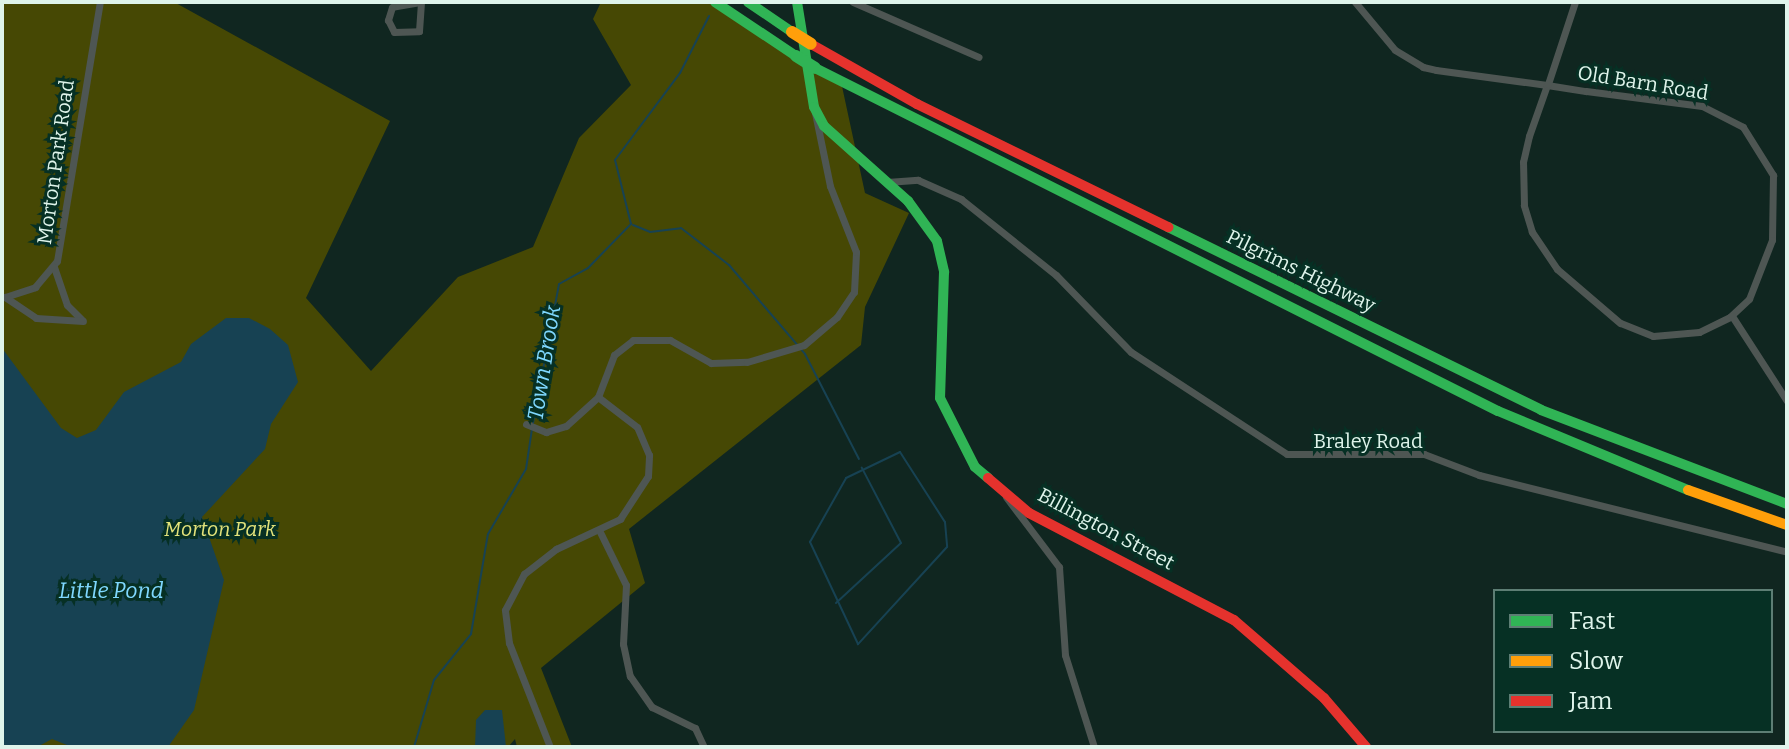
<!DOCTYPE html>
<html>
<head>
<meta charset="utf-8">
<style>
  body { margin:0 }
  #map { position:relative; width:1789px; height:749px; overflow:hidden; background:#102620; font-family:Bitter,serif }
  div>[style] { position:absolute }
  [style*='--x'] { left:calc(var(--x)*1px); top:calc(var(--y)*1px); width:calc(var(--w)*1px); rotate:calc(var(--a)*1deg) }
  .green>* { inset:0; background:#464804 }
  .water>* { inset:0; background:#174253 }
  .stream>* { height:2px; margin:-1px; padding:0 1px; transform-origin:1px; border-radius:1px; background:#174253 }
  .street>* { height:7px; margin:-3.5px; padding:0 3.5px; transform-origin:3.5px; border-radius:3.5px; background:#4e5653 }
  .fast>* { height:10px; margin:-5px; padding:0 5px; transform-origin:5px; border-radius:5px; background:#30b455 }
  .slow>* { height:10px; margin:-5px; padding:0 5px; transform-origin:5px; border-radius:5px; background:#ff9f0a }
  .jam>* { height:10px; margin:-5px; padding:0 5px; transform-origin:5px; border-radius:5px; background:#e5322d }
  .fast-bridge>* { height:12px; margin:-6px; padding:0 6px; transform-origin:6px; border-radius:6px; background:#30b455 }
  .slow-bridge>* { height:12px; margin:-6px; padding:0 6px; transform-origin:6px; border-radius:6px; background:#ff9f0a }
  span { translate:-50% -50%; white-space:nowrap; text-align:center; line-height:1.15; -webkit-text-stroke:6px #063024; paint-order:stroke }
  .street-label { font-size:20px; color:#dff4eb }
  .park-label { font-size:20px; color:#e3e37b; font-style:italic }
  .water-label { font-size:22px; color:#7fd8ff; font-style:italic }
  .frame { position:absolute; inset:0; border:4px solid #dff4eb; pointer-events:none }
  .legend { position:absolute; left:1493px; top:589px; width:280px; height:144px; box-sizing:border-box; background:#063024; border:2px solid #5d7e74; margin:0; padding:10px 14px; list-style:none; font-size:24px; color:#dff4eb }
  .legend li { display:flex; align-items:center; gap:16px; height:40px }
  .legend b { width:40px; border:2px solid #5d7e74 }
</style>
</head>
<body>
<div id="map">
  <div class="green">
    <i style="clip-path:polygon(2px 2px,174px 2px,390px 121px,306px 298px,371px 371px,458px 277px,533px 247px,579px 138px,631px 85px,593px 19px,601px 2px,711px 2px,840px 77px,865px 193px,909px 213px,865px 307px,861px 345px,629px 529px,645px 583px,541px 668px,572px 747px,517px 747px,515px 739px,508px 747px,2px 747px)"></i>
  </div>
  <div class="water">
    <i style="clip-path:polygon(226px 318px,249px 318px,270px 329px,288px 345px,298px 382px,271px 424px,265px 449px,202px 517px,224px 580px,194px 710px,168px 747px,72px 747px,52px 739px,37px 747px,2px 747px,2px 348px,61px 428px,77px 438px,96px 430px,124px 392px,181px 362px,191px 344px)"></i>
    <i style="clip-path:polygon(485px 710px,502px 710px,506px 747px,475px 747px,476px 720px)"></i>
  </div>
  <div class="stream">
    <i style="--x:633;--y:225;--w:18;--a:22"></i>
    <i style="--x:650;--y:232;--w:31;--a:-7"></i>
    <i style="--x:681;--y:228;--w:61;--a:37.6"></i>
    <i style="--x:729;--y:265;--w:117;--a:49.5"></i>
    <i style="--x:805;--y:354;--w:118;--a:62.8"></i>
    <i style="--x:533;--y:423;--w:141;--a:-79.4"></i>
    <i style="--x:559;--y:284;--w:33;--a:-29"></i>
    <i style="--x:588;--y:268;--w:62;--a:-45.7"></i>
    <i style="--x:631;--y:224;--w:66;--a:-104"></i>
    <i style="--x:615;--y:160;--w:109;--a:-53.2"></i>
    <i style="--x:680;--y:73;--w:64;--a:-63"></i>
    <i style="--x:900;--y:452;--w:83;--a:57.3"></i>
    <i style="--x:945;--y:522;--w:25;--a:85"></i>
    <i style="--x:947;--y:547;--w:132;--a:132.5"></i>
    <i style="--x:858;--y:644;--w:113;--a:-115.2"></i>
    <i style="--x:810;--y:542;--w:73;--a:-60.6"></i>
    <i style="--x:846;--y:478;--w:60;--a:-25.7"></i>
    <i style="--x:836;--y:603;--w:88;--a:-42.7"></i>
    <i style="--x:901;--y:543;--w:85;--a:-117.5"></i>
    <i style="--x:414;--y:747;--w:70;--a:-73.4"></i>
    <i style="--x:434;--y:680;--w:59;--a:-51.2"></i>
    <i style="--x:471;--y:634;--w:101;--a:-80.4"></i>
    <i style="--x:488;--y:534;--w:75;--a:-59.7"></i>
    <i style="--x:526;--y:469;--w:40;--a:-81.5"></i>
  </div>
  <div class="street">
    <i style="--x:420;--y:2;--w:28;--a:170"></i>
    <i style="--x:392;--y:7;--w:14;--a:107"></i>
    <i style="--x:388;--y:20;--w:13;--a:63"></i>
    <i style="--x:394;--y:32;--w:25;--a:-2"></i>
    <i style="--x:419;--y:31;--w:29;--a:-86"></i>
    <i style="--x:853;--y:2;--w:137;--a:23.6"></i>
    <i style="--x:1355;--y:2;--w:62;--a:50.2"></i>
    <i style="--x:1395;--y:50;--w:33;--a:31"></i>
    <i style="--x:1423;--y:67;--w:13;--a:13"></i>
    <i style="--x:1436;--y:70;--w:112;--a:7.7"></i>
    <i style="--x:1547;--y:85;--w:39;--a:9"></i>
    <i style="--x:1586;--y:91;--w:117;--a:7.4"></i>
    <i style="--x:1702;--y:106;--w:46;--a:27.1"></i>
    <i style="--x:1743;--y:127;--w:57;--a:58"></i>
    <i style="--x:1773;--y:175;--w:65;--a:90.9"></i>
    <i style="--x:1772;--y:240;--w:63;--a:111.3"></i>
    <i style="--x:1749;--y:299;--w:26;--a:137"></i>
    <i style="--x:1730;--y:317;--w:34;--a:154"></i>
    <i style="--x:1699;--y:332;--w:46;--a:175"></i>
    <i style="--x:1653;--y:336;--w:35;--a:-158"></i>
    <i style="--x:1620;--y:323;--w:83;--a:-139.4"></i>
    <i style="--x:1557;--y:269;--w:45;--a:-124"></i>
    <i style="--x:1532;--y:232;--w:28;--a:-107"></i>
    <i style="--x:1524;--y:205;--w:43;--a:-91.3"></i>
    <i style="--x:1523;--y:162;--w:27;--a:-77"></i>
    <i style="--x:1529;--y:136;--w:54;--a:-70.6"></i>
    <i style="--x:1547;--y:85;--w:1;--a:-45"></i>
    <i style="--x:1548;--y:84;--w:86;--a:-71.8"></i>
    <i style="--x:887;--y:182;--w:31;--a:-4"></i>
    <i style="--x:918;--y:180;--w:47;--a:23.8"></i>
    <i style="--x:961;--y:199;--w:122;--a:38.7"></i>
    <i style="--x:1056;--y:275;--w:107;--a:45.8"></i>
    <i style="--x:1131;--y:352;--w:186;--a:33.2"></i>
    <i style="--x:1287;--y:454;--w:137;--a:0"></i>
    <i style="--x:1424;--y:454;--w:59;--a:20.9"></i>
    <i style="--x:1479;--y:475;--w:317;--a:14"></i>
    <i style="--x:54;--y:267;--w:40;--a:71.1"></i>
    <i style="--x:67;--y:305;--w:21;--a:45"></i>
    <i style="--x:5;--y:297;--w:32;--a:-18"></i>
    <i style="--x:35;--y:287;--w:34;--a:-50"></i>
    <i style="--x:57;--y:261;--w:263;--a:-80.6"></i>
    <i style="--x:5;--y:297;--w:37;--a:34"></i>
    <i style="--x:36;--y:318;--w:47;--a:3.7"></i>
    <i style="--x:1732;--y:316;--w:101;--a:57.1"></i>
    <i style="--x:526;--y:424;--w:22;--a:22"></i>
    <i style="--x:546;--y:432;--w:21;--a:-17"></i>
    <i style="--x:566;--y:426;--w:43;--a:-42.2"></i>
    <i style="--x:598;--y:397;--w:45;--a:-69.1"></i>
    <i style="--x:614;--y:355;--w:24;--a:-38"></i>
    <i style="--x:633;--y:340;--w:37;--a:0"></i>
    <i style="--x:670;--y:340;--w:47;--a:29.3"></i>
    <i style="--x:711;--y:363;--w:36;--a:-2"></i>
    <i style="--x:747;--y:362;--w:59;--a:-16.6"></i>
    <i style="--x:804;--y:345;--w:43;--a:-40.3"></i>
    <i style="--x:837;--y:317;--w:30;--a:-56"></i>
    <i style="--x:854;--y:292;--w:40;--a:-87.1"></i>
    <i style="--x:856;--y:252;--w:71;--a:-111.5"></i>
    <i style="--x:830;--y:186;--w:75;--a:-101.6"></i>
    <i style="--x:1006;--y:497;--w:88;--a:52.9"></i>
    <i style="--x:1059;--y:567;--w:88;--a:86.1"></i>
    <i style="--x:1065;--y:655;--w:96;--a:72.5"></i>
    <i style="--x:600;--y:532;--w:59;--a:63.9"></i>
    <i style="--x:626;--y:585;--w:59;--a:92.9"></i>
    <i style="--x:623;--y:644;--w:33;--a:78"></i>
    <i style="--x:630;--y:676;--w:38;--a:55"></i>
    <i style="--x:652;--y:707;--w:48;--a:26"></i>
    <i style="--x:695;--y:728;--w:21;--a:65"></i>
    <i style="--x:550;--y:747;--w:112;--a:-111.5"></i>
    <i style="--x:509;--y:643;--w:33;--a:-97"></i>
    <i style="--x:505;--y:610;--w:41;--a:-62.2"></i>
    <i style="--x:524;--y:574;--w:41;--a:-38"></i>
    <i style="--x:556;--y:549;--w:71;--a:-25.1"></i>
    <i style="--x:620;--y:519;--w:51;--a:-56.9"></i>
    <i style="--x:648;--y:476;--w:21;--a:-87"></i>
    <i style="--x:649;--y:455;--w:30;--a:-113"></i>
    <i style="--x:637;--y:427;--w:49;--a:-142.4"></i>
  </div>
  <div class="fast">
    <i style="--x:715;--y:2;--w:97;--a:33.7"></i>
    <i style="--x:748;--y:2;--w:53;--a:34.3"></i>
    <i style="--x:797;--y:2;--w:106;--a:80.8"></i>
    <i style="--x:814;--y:107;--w:21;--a:62"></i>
    <i style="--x:824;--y:126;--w:113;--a:41.8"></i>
    <i style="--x:908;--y:201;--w:49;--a:54.1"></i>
    <i style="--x:937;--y:241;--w:32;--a:77"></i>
    <i style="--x:944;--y:272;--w:126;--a:91.8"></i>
    <i style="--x:940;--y:398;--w:77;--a:63.1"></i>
    <i style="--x:975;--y:467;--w:17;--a:40"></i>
    <i style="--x:815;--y:68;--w:764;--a:26.67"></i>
    <i style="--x:1498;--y:411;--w:206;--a:22.6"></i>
    <i style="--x:1168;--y:227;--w:415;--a:26.1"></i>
    <i style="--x:1541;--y:410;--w:263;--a:20.9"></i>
  </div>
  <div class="slow">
    <i style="--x:1688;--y:490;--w:105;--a:19.5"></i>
  </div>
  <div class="jam">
    <i style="--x:811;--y:44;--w:122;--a:29.5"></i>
    <i style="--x:917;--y:104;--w:280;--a:26.1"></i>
    <i style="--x:988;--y:478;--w:54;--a:40.5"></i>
    <i style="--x:1029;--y:513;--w:231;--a:27.6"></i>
    <i style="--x:1234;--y:620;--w:119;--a:40.9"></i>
    <i style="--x:1324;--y:698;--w:65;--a:49.4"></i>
  </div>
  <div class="fast-bridge">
    <i style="--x:796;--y:56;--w:22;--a:32"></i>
  </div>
  <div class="slow-bridge">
    <i style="--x:792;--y:32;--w:22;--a:32"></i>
  </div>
  <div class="street-label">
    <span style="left:1643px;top:83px;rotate:9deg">Old Barn Road</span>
    <span style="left:56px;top:162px;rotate:-82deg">Morton Park Road</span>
    <span style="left:1301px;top:271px;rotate:26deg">Pilgrims Highway</span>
    <span style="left:1368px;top:441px">Braley Road</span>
    <span style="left:1106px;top:529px;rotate:28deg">Billington Street</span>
  </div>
  <div class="park-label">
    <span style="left:220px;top:529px">Morton Park</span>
  </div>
  <div class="water-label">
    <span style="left:544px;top:363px;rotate:-81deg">Town Brook</span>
    <span style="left:111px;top:591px">Little Pond</span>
  </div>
  <div class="frame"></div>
  <ul class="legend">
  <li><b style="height:10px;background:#30b455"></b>Fast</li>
  <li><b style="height:10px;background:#ff9f0a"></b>Slow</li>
  <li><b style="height:10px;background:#e5322d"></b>Jam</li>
  </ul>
</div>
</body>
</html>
